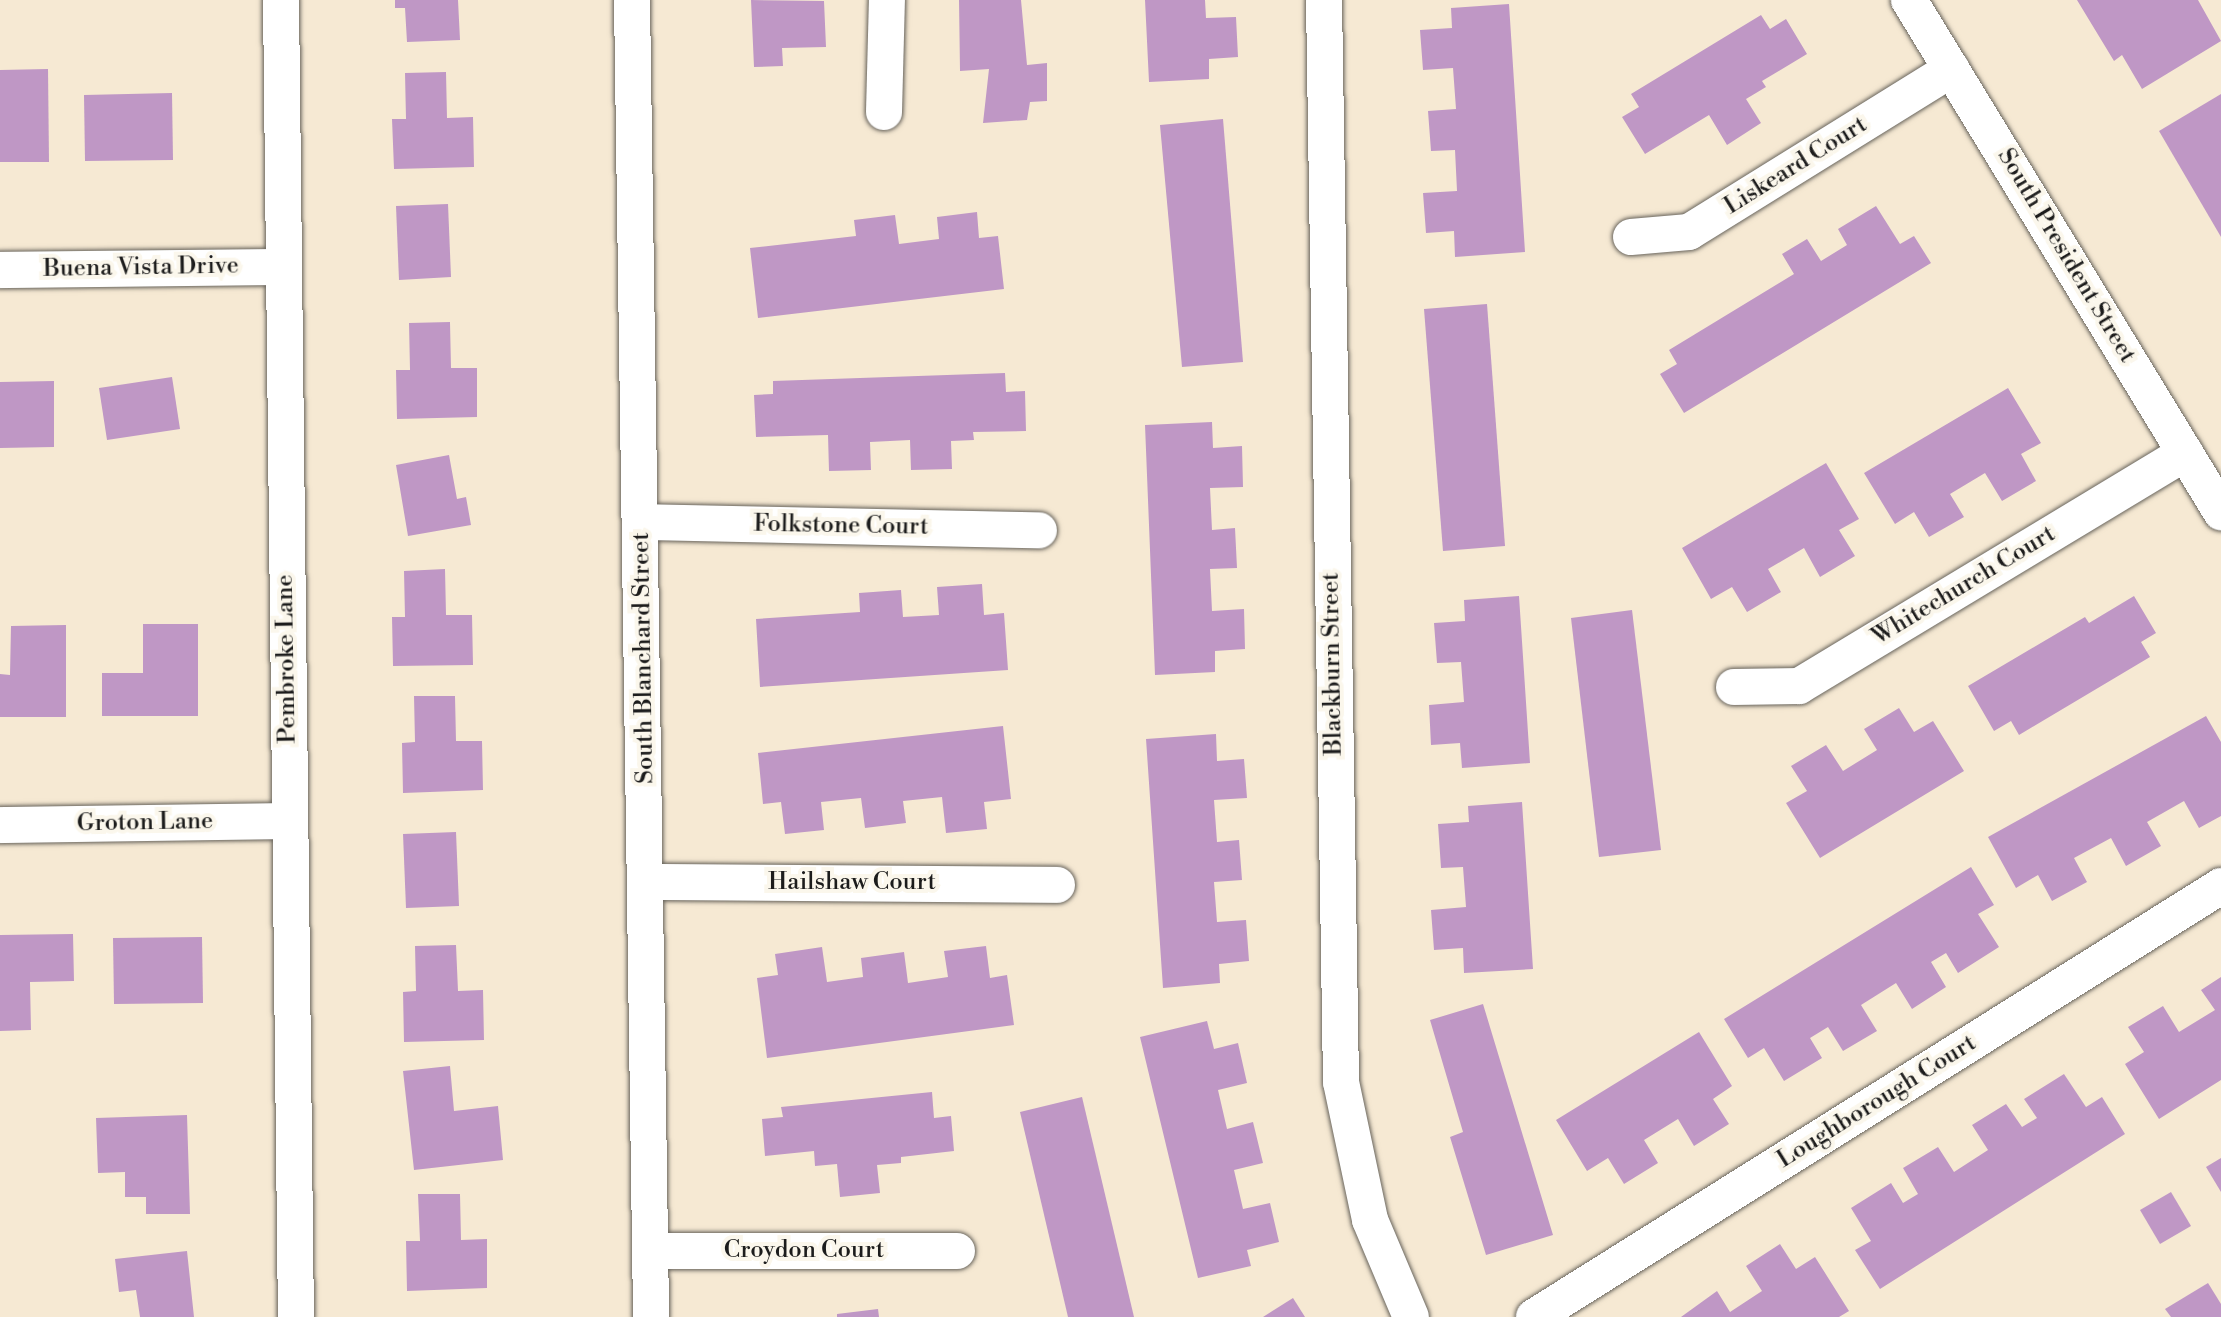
<!DOCTYPE html>
<html>
<head>
<meta charset="utf-8">
<style>
  body { margin:0 }
  #map { position:relative; width:2221px; height:1317px; overflow:hidden; background:#f6e9d3; font-family:"Libre Bodoni",serif }
  div>[style] { position:absolute }
  [style*='--x'] { left:calc(var(--x)*1px); top:calc(var(--y)*1px); width:calc(var(--w)*1px); rotate:calc(var(--a)*1deg) }
  .building>* { inset:0; background:#bf97c5 }
  .roads { filter:drop-shadow(0 0 2px #68645c) drop-shadow(0 0 2px #68645c) }
  .minor>* { height:36px; margin:-18px; padding:0 18px; transform-origin:18px; border-radius:18px; background:#fff }
  span { translate:-50% -50%; white-space:nowrap; text-align:center; line-height:1.15; -webkit-text-stroke:8px #fbf7ec; paint-order:stroke }
  .street-label { font-size:24px; color:#1c1c1c }
</style>
</head>
<body>
<div id="map">
  <div class="building">
    <i style="clip-path:polygon(395px 0,458px 0,460px 40px,407px 42px,405px 8px,395px 8px)"></i>
    <i style="clip-path:polygon(751px 0,824px 1px,826px 47px,782px 48px,783px 66px,754px 67px)"></i>
    <i style="clip-path:polygon(959px 0,1021px 0,1027px 65px,1047px 63px,1047px 101px,1030px 102px,1027px 120px,983px 123px,989px 69px,960px 71px)"></i>
    <i style="clip-path:polygon(1145px 0,1205px 0,1206px 18px,1236px 17px,1238px 57px,1209px 59px,1209px 79px,1149px 82px)"></i>
    <i style="clip-path:polygon(2077px 0,2198px 0,2221px 41px,2142px 89px,2122px 55px,2114px 61px)"></i>
    <i style="clip-path:polygon(1509px 4px,1525px 252px,1455px 257px,1454px 231px,1426px 233px,1423px 193px,1457px 191px,1455px 150px,1431px 151px,1428px 111px,1456px 109px,1453px 68px,1423px 70px,1420px 30px,1452px 28px,1451px 8px)"></i>
    <i style="clip-path:polygon(1761px 15px,1770px 29px,1786px 19px,1807px 54px,1762px 81px,1766px 87px,1746px 99px,1761px 123px,1727px 145px,1709px 115px,1645px 154px,1622px 117px,1639px 107px,1631px 94px)"></i>
    <i style="clip-path:polygon(48px 69px,49px 162px,0 162px,0 70px)"></i>
    <i style="clip-path:polygon(446px 72px,447px 118px,473px 117px,474px 167px,394px 169px,392px 119px,406px 119px,405px 73px)"></i>
    <i style="clip-path:polygon(172px 93px,173px 160px,85px 161px,84px 95px)"></i>
    <i style="clip-path:polygon(2221px 94px,2221px 237px,2159px 131px)"></i>
    <i style="clip-path:polygon(1223px 119px,1243px 362px,1182px 367px,1160px 125px)"></i>
    <i style="clip-path:polygon(448px 204px,451px 277px,399px 280px,396px 206px)"></i>
    <i style="clip-path:polygon(1876px 206px,1900px 244px,1914px 236px,1931px 263px,1684px 413px,1660px 374px,1677px 364px,1669px 350px,1794px 274px,1782px 254px,1807px 239px,1821px 261px,1847px 245px,1838px 229px)"></i>
    <i style="clip-path:polygon(977px 212px,979px 238px,998px 236px,1004px 289px,758px 318px,750px 248px,856px 236px,854px 220px,895px 215px,899px 244px,939px 239px,937px 217px)"></i>
    <i style="clip-path:polygon(1487px 304px,1505px 546px,1443px 551px,1424px 309px)"></i>
    <i style="clip-path:polygon(450px 322px,451px 368px,477px 368px,477px 417px,397px 419px,396px 370px,410px 370px,409px 323px)"></i>
    <i style="clip-path:polygon(1005px 373px,1006px 392px,1025px 391px,1026px 431px,973px 432px,974px 440px,951px 441px,952px 469px,911px 470px,910px 440px,870px 442px,871px 470px,829px 471px,828px 435px,756px 437px,754px 395px,773px 394px,773px 381px)"></i>
    <i style="clip-path:polygon(172px 377px,180px 429px,107px 440px,99px 388px)"></i>
    <i style="clip-path:polygon(54px 381px,54px 447px,0 448px,0 382px)"></i>
    <i style="clip-path:polygon(2008px 388px,2041px 443px,2021px 454px,2036px 481px,2002px 501px,1985px 473px,1950px 494px,1964px 517px,1929px 537px,1914px 512px,1895px 524px,1864px 473px)"></i>
    <i style="clip-path:polygon(1212px 422px,1213px 448px,1242px 446px,1243px 487px,1210px 488px,1212px 530px,1235px 528px,1237px 568px,1210px 569px,1212px 611px,1244px 609px,1245px 649px,1215px 651px,1215px 672px,1155px 675px,1145px 425px)"></i>
    <i style="clip-path:polygon(449px 455px,457px 499px,466px 497px,471px 525px,408px 536px,396px 465px)"></i>
    <i style="clip-path:polygon(1826px 463px,1859px 519px,1839px 530px,1855px 556px,1820px 577px,1804px 548px,1768px 569px,1781px 592px,1747px 612px,1732px 587px,1711px 599px,1682px 548px)"></i>
    <i style="clip-path:polygon(445px 569px,446px 615px,472px 615px,473px 665px,393px 666px,392px 617px,405px 617px,404px 571px)"></i>
    <i style="clip-path:polygon(982px 584px,984px 615px,1004px 613px,1008px 670px,760px 687px,756px 619px,860px 612px,859px 593px,901px 590px,903px 617px,939px 615px,937px 587px)"></i>
    <i style="clip-path:polygon(1519px 596px,1530px 763px,1462px 768px,1460px 743px,1431px 745px,1429px 705px,1464px 702px,1461px 662px,1437px 663px,1434px 623px,1465px 621px,1464px 600px)"></i>
    <i style="clip-path:polygon(2134px 596px,2156px 633px,2141px 642px,2150px 657px,2019px 735px,2011px 721px,1994px 731px,1968px 686px,2085px 617px,2089px 623px)"></i>
    <i style="clip-path:polygon(1632px 610px,1661px 850px,1599px 857px,1571px 618px)"></i>
    <i style="clip-path:polygon(143px 624px,198px 624px,198px 716px,102px 716px,102px 673px,143px 673px)"></i>
    <i style="clip-path:polygon(66px 625px,66px 717px,0 717px,0 674px,10px 675px,11px 626px)"></i>
    <i style="clip-path:polygon(414px 696px,455px 696px,456px 741px,482px 741px,483px 790px,403px 793px,402px 743px,415px 742px)"></i>
    <i style="clip-path:polygon(1899px 708px,1914px 732px,1933px 721px,1964px 771px,1820px 858px,1786px 803px,1807px 791px,1791px 766px,1826px 745px,1843px 771px,1877px 750px,1864px 729px)"></i>
    <i style="clip-path:polygon(2206px 716px,2221px 742px,2221px 816px,2199px 828px,2184px 801px,2147px 822px,2161px 846px,2126px 866px,2111px 838px,2074px 858px,2087px 882px,2052px 901px,2038px 875px,2016px 888px,1988px 837px)"></i>
    <i style="clip-path:polygon(1003px 726px,1011px 799px,984px 802px,987px 829px,946px 833px,942px 797px,903px 801px,906px 823px,865px 828px,861px 798px,821px 802px,824px 830px,785px 834px,781px 802px,763px 804px,758px 753px)"></i>
    <i style="clip-path:polygon(1216px 734px,1217px 761px,1244px 759px,1247px 798px,1214px 800px,1217px 842px,1239px 840px,1242px 880px,1214px 882px,1217px 922px,1246px 920px,1249px 961px,1219px 964px,1220px 983px,1163px 988px,1146px 739px)"></i>
    <i style="clip-path:polygon(1522px 802px,1533px 969px,1464px 973px,1463px 948px,1434px 950px,1431px 910px,1466px 907px,1463px 867px,1441px 868px,1438px 824px,1469px 822px,1468px 806px)"></i>
    <i style="clip-path:polygon(456px 832px,459px 906px,406px 908px,403px 834px)"></i>
    <i style="clip-path:polygon(1971px 867px,1994px 905px,1978px 914px,1999px 947px,1958px 973px,1946px 953px,1931px 962px,1946px 987px,1912px 1009px,1896px 983px,1861px 1005px,1877px 1031px,1843px 1051px,1828px 1027px,1810px 1038px,1822px 1058px,1784px 1081px,1764px 1048px,1748px 1058px,1724px 1019px)"></i>
    <i style="clip-path:polygon(73px 934px,74px 981px,30px 982px,31px 1030px,0 1031px,0 935px)"></i>
    <i style="clip-path:polygon(202px 937px,203px 1003px,114px 1004px,113px 938px)"></i>
    <i style="clip-path:polygon(456px 945px,458px 991px,483px 990px,484px 1040px,404px 1042px,403px 992px,416px 991px,415px 946px)"></i>
    <i style="clip-path:polygon(986px 946px,990px 978px,1007px 975px,1014px 1025px,767px 1058px,757px 978px,778px 975px,775px 954px,822px 947px,827px 982px,863px 977px,861px 958px,904px 952px,908px 983px,948px 977px,944px 951px)"></i>
    <i style="clip-path:polygon(2221px 977px,2221px 1080px,2159px 1119px,2125px 1064px,2144px 1052px,2128px 1027px,2163px 1006px,2179px 1032px,2215px 1010px,2201px 990px)"></i>
    <i style="clip-path:polygon(1483px 1004px,1553px 1235px,1486px 1255px,1450px 1137px,1463px 1132px,1430px 1020px)"></i>
    <i style="clip-path:polygon(1207px 1021px,1214px 1049px,1238px 1043px,1247px 1083px,1218px 1090px,1227px 1129px,1253px 1122px,1263px 1163px,1234px 1170px,1243px 1209px,1270px 1203px,1279px 1242px,1247px 1250px,1251px 1266px,1198px 1278px,1140px 1037px)"></i>
    <i style="clip-path:polygon(1699px 1032px,1732px 1086px,1713px 1099px,1729px 1124px,1694px 1146px,1678px 1119px,1644px 1140px,1658px 1163px,1624px 1184px,1608px 1158px,1587px 1171px,1556px 1120px)"></i>
    <i style="clip-path:polygon(450px 1066px,454px 1111px,498px 1106px,503px 1160px,414px 1170px,403px 1071px)"></i>
    <i style="clip-path:polygon(2064px 1074px,2086px 1107px,2102px 1097px,2125px 1134px,1880px 1289px,1855px 1250px,1871px 1241px,1851px 1208px,1891px 1183px,1903px 1203px,1918px 1194px,1903px 1168px,1938px 1147px,1954px 1172px,1988px 1150px,1972px 1125px,2006px 1104px,2022px 1127px,2037px 1118px,2024px 1099px)"></i>
    <i style="clip-path:polygon(932px 1092px,934px 1118px,951px 1116px,954px 1151px,901px 1157px,901px 1163px,877px 1165px,880px 1193px,840px 1197px,837px 1164px,815px 1166px,814px 1151px,765px 1156px,762px 1119px,783px 1117px,781px 1107px)"></i>
    <i style="clip-path:polygon(1082px 1097px,1134px 1317px,1068px 1317px,1020px 1112px)"></i>
    <i style="clip-path:polygon(187px 1115px,190px 1214px,146px 1214px,146px 1197px,125px 1197px,125px 1172px,98px 1173px,96px 1118px)"></i>
    <i style="clip-path:polygon(2221px 1158px,2221px 1192px,2206px 1167px)"></i>
    <i style="clip-path:polygon(2171px 1192px,2191px 1226px,2160px 1244px,2140px 1210px)"></i>
    <i style="clip-path:polygon(418px 1194px,460px 1194px,461px 1240px,487px 1239px,487px 1288px,407px 1291px,406px 1241px,420px 1241px)"></i>
    <i style="clip-path:polygon(1780px 1244px,1796px 1269px,1815px 1257px,1849px 1311px,1839px 1317px,1681px 1317px,1717px 1291px,1730px 1312px,1762px 1291px,1746px 1266px)"></i>
    <i style="clip-path:polygon(187px 1251px,194px 1317px,140px 1317px,136px 1290px,119px 1292px,115px 1259px)"></i>
    <i style="clip-path:polygon(2208px 1283px,2221px 1304px,2221px 1317px,2171px 1317px,2165px 1309px)"></i>
    <i style="clip-path:polygon(1293px 1298px,1305px 1317px,1263px 1317px)"></i>
    <i style="clip-path:polygon(878px 1309px,879px 1317px,837px 1317px,837px 1314px)"></i>
  </div>
  <div class="roads">
    <div class="minor">
      <i style="--x:281;--y:0;--w:1317;--a:89.35"></i>
      <i style="--x:632;--y:0;--w:1317;--a:89.17"></i>
      <i style="--x:1324;--y:0;--w:1082;--a:89.1"></i>
      <i style="--x:1341;--y:1082;--w:141;--a:78.1"></i>
      <i style="--x:1370;--y:1220;--w:105;--a:67.1"></i>
      <i style="--x:1909;--y:0;--w:600;--a:58.64"></i>
      <i style="--x:884;--y:112;--w:112;--a:-88.5"></i>
      <i style="--x:1631;--y:237;--w:58;--a:-4.9"></i>
      <i style="--x:1689;--y:232;--w:309;--a:-31.8"></i>
      <i style="--x:0;--y:270;--w:282;--a:-0.6"></i>
      <i style="--x:642;--y:522;--w:397;--a:1.2"></i>
      <i style="--x:1734;--y:687;--w:65;--a:-0.9"></i>
      <i style="--x:1799;--y:686;--w:451;--a:-31.1"></i>
      <i style="--x:0;--y:825;--w:289;--a:-0.8"></i>
      <i style="--x:646;--y:882;--w:411;--a:0.4"></i>
      <i style="--x:651;--y:1251;--w:306;--a:0"></i>
      <i style="--x:1534;--y:1317;--w:811;--a:-32.1"></i>
    </div>
  </div>
  <div class="street-label">
    <span style="left:1796px;top:166px;rotate:-32deg">Liskeard Court</span>
    <span style="left:2066px;top:256px;rotate:59deg">South President Street</span>
    <span style="left:141px;top:268px;rotate:-1deg">Buena Vista Drive</span>
    <span style="left:841px;top:526px;rotate:1deg">Folkstone Court</span>
    <span style="left:1964px;top:586px;rotate:-31deg">Whitechurch Court</span>
    <span style="left:644px;top:658px;rotate:-91deg">South Blanchard Street</span>
    <span style="left:287px;top:659px;rotate:-91deg">Pembroke Lane</span>
    <span style="left:1333px;top:664px;rotate:-91deg">Blackburn Street</span>
    <span style="left:145px;top:823px;rotate:-1deg">Groton Lane</span>
    <span style="left:852px;top:883px">Hailshaw Court</span>
    <span style="left:1877px;top:1102px;rotate:-32deg">Loughborough Court</span>
    <span style="left:804px;top:1251px">Croydon Court</span>
  </div>
</div>
</body>
</html>
